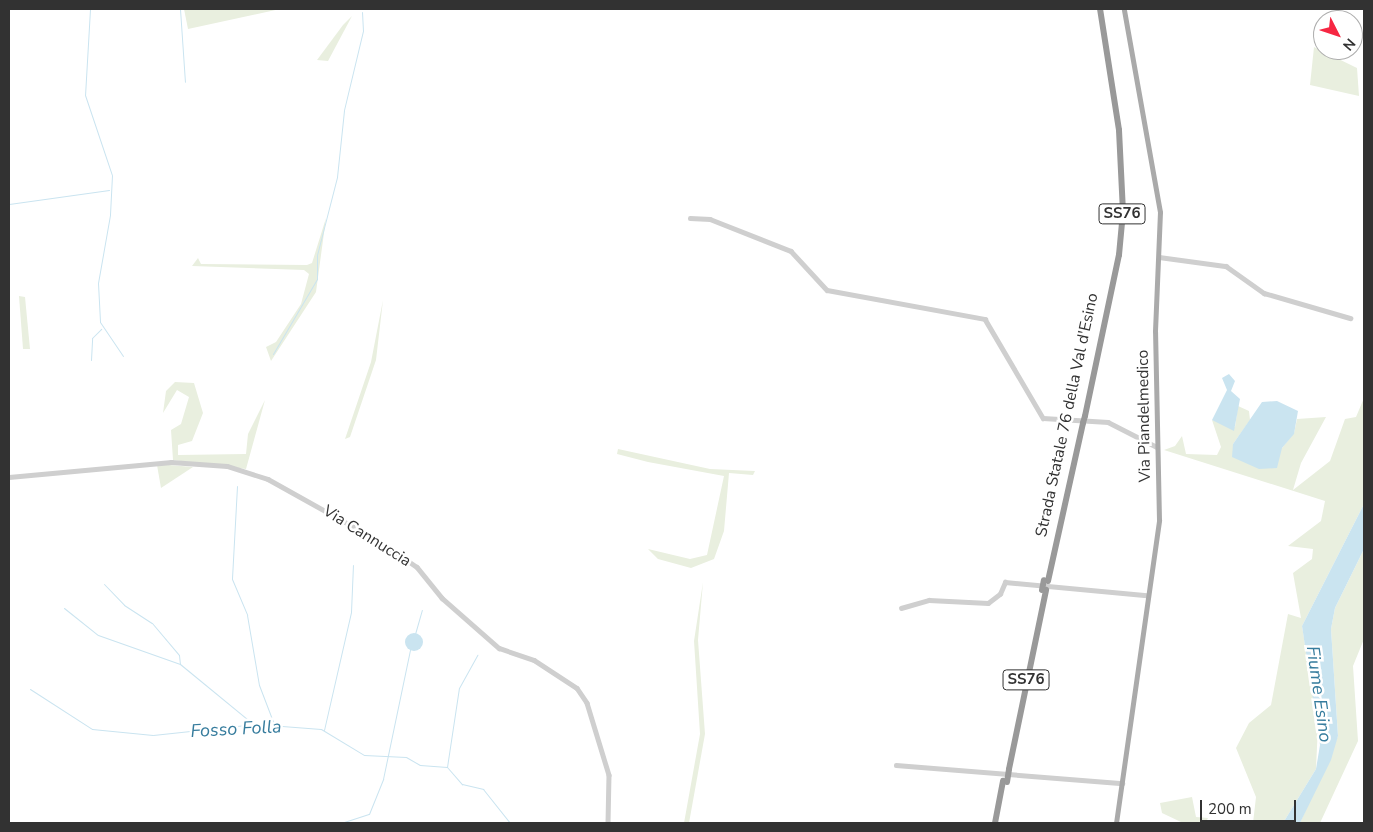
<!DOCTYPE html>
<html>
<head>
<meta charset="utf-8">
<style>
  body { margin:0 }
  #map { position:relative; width:1373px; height:832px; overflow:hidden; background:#fff; font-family:"Nunito Sans",sans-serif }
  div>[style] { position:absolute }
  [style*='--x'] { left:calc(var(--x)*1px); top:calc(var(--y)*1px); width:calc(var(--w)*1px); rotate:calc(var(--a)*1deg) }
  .green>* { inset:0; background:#e9efdf }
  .water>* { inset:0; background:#cae4f0 }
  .round { border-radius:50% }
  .stream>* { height:1px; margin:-0.5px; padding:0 0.5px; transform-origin:0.5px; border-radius:0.5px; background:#cae4f0 }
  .minor>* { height:4.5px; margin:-2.25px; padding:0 2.25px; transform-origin:2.25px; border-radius:2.25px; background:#cfcfcf }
  .major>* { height:5px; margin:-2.5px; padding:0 2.5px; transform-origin:2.5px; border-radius:2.5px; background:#aaa }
  .highway>* { height:6px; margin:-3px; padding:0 3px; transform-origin:3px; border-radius:3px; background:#999 }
  .highway-bridge>* { height:6px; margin:-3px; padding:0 3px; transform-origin:3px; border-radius:3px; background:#999 }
  span { translate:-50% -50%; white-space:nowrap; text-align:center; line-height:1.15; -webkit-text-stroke:5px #fff; paint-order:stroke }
  .shield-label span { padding:1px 4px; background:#fff; border:1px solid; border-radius:4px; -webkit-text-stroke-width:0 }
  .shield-label { font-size:15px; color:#323232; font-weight:700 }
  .street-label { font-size:16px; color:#323232 }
  .water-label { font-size:18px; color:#367c9d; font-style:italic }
  .frame { position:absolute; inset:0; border:10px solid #323232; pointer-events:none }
  .north { position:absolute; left:1313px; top:10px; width:50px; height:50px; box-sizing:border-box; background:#fff; border:1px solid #adadad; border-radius:50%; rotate:131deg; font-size:14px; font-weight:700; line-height:20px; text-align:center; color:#323232 }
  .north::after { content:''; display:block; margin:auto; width:18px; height:22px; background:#f62743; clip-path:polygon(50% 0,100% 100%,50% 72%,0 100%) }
  .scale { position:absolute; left:1200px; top:800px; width:96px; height:22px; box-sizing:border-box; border:2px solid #323232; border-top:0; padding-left:6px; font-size:15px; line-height:18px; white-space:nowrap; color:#323232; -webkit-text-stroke:4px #fff; paint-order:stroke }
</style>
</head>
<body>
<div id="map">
  <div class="green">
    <i style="clip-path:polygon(184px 9px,280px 9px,188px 29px)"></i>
    <i style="clip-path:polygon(352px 16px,328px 61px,317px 60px,343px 25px)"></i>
    <i style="clip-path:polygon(1314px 47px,1357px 68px,1359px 96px,1310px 85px)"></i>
    <i style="clip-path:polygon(326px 218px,316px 292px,271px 361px,266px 347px,276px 342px,301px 304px,309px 274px,304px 270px,192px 266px,198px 258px,201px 264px,307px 265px,312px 263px)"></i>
    <i style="clip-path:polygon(19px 296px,25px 297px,30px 349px,23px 349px)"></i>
    <i style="clip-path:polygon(383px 300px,376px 360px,350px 437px,345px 439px,371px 362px)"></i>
    <i style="clip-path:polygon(175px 382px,194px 383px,203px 413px,192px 441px,178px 445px,178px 455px,246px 454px,248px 434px,265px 400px,246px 469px,173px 460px,171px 430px,181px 424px,189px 397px,177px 390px,163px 413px,166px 391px)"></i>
    <i style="clip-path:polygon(1364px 398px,1364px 504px,1302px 626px,1318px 725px,1316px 769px,1283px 823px,1253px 823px,1256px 797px,1236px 748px,1249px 723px,1271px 705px,1288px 614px,1301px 618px,1293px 573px,1312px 559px,1313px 549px,1288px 546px,1321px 521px,1325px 501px,1164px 450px,1175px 446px,1182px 436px,1186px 454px,1217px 455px,1221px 447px,1212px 420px,1235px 427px,1238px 406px,1249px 411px,1250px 420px,1233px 444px,1282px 448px,1294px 433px,1297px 419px,1326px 417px,1301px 463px,1293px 490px,1330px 461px,1345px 419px,1356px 417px)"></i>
    <i style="clip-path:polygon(618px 449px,710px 469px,755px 471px,753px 475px,729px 473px,724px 531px,714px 559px,691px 568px,658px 559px,648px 549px,690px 559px,707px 555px,724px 476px,648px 462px,617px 454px)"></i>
    <i style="clip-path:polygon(157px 465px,169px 465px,193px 467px,161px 488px)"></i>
    <i style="clip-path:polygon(1364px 549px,1364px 639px,1353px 666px,1358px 741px,1320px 823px,1300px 823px,1338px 736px,1331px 629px,1335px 608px)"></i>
    <i style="clip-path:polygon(703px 582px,698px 640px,705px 734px,689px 823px,684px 823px,700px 734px,694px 641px)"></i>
    <i style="clip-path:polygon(1192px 797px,1196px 817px,1208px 818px,1206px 822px,1181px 822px,1162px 813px,1160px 803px)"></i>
  </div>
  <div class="water">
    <i style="clip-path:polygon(1229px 374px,1235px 381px,1231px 391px,1240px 399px,1234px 431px,1212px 420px,1227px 390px,1222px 378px)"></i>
    <i style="clip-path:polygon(1277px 401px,1298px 411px,1294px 434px,1282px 448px,1277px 468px,1259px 469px,1232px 457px,1233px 444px,1262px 402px)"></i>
    <i style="clip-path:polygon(1364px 504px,1364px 549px,1335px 608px,1331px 629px,1338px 736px,1331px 760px,1300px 823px,1283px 823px,1316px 769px,1320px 745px,1302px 626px)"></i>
    <i class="round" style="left:405px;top:633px;width:18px;height:18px"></i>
  </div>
  <div class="stream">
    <i style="--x:90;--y:9;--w:86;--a:93.3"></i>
    <i style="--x:85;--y:95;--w:84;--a:71.4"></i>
    <i style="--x:112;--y:175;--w:40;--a:92.9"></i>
    <i style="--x:110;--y:215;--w:69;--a:100"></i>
    <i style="--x:98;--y:283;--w:39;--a:87"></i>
    <i style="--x:100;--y:322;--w:41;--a:55.9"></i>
    <i style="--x:180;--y:9;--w:73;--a:86.1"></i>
    <i style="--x:9;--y:204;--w:101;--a:-8"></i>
    <i style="--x:273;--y:354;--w:87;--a:-59.6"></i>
    <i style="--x:317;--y:279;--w:24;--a:-90"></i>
    <i style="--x:317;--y:255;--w:81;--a:-75.6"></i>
    <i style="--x:337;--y:177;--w:67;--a:-84"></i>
    <i style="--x:344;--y:110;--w:81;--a:-76.5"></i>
    <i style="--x:363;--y:31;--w:19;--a:-93"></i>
    <i style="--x:91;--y:360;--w:22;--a:-87"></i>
    <i style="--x:92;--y:338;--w:13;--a:-45"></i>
    <i style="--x:237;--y:486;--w:93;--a:93.1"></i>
    <i style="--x:232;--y:579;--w:39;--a:67"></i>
    <i style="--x:247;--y:615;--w:71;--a:80.3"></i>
    <i style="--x:259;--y:685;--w:45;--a:69.1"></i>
    <i style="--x:104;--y:584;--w:29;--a:46"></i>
    <i style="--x:124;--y:605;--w:33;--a:33"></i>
    <i style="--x:152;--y:623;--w:42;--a:49.8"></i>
    <i style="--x:179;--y:655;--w:9;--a:84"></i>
    <i style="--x:64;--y:608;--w:43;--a:38.5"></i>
    <i style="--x:98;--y:635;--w:87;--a:19.5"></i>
    <i style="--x:180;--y:664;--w:94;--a:39.4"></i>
    <i style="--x:415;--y:634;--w:25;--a:-74"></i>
    <i style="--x:30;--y:689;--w:74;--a:32.8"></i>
    <i style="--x:92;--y:729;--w:61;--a:5.6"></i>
    <i style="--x:153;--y:735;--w:104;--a:-6.1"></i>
    <i style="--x:256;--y:724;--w:65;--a:4.4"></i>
    <i style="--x:321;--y:729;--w:50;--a:31.2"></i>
    <i style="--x:364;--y:755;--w:42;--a:2.7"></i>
    <i style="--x:406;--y:757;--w:16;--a:30"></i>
    <i style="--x:420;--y:765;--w:27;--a:4"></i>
    <i style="--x:447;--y:767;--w:23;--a:49"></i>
    <i style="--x:462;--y:784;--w:22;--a:13"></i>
    <i style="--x:483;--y:789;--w:43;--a:51.5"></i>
    <i style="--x:324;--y:730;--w:121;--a:-77.1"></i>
    <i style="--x:351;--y:612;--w:47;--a:-87.6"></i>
    <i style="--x:447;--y:767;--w:80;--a:-81.4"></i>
    <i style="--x:459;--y:688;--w:38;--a:-61"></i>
    <i style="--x:341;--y:823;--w:29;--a:-18"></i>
    <i style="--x:369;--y:814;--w:38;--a:-68"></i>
    <i style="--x:383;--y:779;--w:132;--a:-78.2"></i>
  </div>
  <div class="minor">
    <i style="--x:690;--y:218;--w:20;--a:3"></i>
    <i style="--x:710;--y:219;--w:87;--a:21.6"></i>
    <i style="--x:791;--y:251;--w:53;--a:47.3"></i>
    <i style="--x:827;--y:290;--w:161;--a:10.4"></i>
    <i style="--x:985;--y:319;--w:115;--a:59.6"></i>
    <i style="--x:1043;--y:418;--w:65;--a:3.5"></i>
    <i style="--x:1108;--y:422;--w:55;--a:27"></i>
    <i style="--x:1159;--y:257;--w:68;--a:7.7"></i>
    <i style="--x:1226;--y:266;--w:47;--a:35.4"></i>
    <i style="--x:1264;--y:293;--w:90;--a:16.2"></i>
    <i style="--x:9;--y:477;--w:163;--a:-5.3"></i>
    <i style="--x:171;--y:462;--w:56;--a:4.1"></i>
    <i style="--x:227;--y:466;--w:43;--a:17.6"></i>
    <i style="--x:268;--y:479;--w:127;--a:29.2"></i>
    <i style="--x:379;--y:541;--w:46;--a:34.4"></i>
    <i style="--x:417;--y:567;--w:40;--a:51"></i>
    <i style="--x:442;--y:598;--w:76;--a:41.3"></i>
    <i style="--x:499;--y:648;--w:37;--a:19"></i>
    <i style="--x:534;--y:660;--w:51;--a:33.1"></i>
    <i style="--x:577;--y:688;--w:18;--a:56"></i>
    <i style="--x:587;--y:703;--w:75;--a:73"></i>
    <i style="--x:609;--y:775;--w:48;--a:91.2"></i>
    <i style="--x:901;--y:608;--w:29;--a:-16"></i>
    <i style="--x:929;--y:600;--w:59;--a:2.9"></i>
    <i style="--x:988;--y:603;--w:15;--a:-37"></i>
    <i style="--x:1000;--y:594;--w:13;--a:-67"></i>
    <i style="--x:1005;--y:582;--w:142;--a:5.3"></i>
    <i style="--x:896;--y:765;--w:227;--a:4.6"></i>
  </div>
  <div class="major">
    <i style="--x:1116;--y:823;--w:306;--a:-81.9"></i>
    <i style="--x:1159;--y:520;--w:189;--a:-91.2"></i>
    <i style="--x:1155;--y:331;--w:119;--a:-87.6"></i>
    <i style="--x:1160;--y:212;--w:206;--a:-100.1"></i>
  </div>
  <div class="highway">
    <i style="--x:1085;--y:416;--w:165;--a:-78.1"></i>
    <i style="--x:1119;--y:255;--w:43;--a:-84.7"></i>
    <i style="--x:1123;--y:212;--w:82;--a:-92.8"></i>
    <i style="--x:1119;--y:130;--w:122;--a:-98.9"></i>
    <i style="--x:1048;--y:581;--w:162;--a:-77.5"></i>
    <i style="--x:1009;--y:769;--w:183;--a:-78.3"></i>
    <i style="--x:995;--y:823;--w:43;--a:-79.2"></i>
  </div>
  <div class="highway-bridge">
    <i style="--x:1083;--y:423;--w:7;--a:-74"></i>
    <i style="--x:1042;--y:590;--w:10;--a:-79"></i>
    <i style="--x:1007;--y:782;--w:13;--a:-81"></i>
  </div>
  <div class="shield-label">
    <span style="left:1122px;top:214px">SS76</span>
    <span style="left:1026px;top:680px">SS76</span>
  </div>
  <div class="street-label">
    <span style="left:1067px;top:415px;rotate:-78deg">Strada Statale 76 della Val d'Esino</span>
    <span style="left:1144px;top:416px;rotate:-91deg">Via Piandelmedico</span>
    <span style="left:367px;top:536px;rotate:32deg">Via Cannuccia</span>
  </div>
  <div class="water-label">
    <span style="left:1319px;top:694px;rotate:82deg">Fiume Esino</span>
    <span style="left:236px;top:729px;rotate:-3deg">Fosso Folla</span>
  </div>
  <div class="frame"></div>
  <div class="north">N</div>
  <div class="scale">200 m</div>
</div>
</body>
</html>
